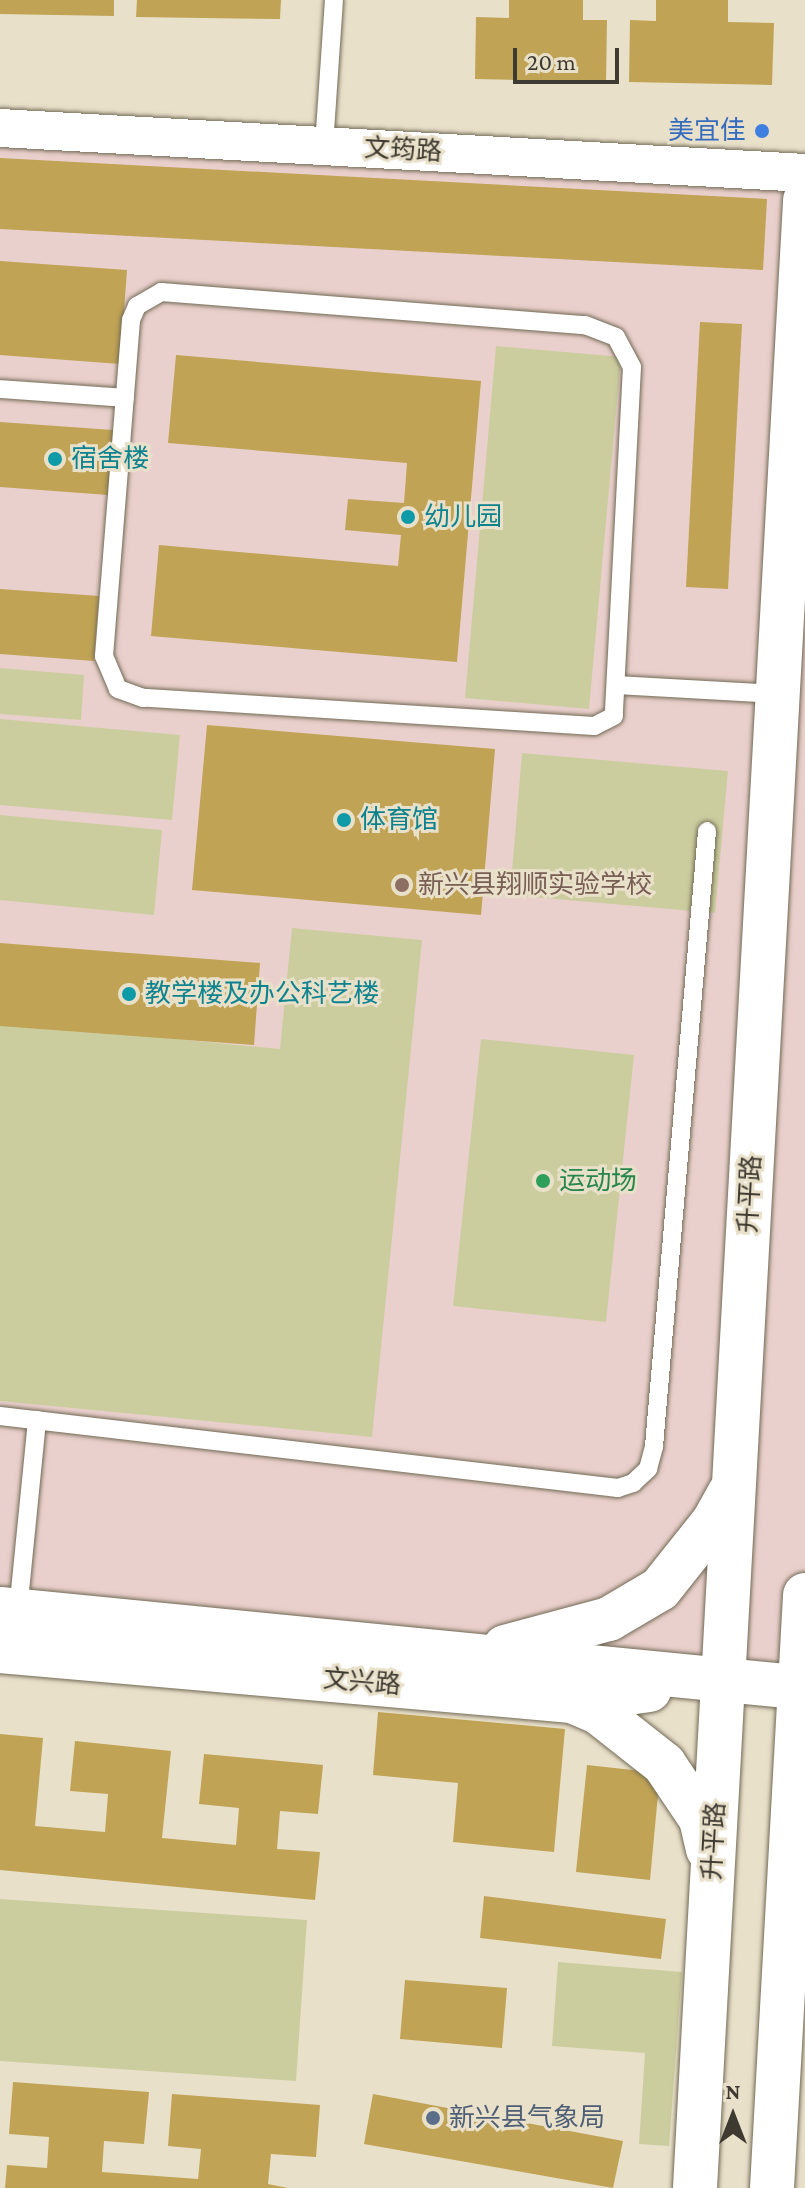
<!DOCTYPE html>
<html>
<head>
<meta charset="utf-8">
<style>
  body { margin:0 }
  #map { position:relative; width:805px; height:2188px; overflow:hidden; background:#e9e0ca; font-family:"Crimson Pro","Noto Sans SC",serif }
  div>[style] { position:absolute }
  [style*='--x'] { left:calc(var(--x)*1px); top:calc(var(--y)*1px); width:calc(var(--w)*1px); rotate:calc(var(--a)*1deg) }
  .education>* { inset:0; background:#ead0cc }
  .green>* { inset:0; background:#cbcd9e }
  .building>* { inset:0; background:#c0a354 }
  .roads { filter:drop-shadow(0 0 2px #726a56) drop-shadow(0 0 2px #726a56) }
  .service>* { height:18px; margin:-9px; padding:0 9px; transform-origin:9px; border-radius:9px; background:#fff }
  .minor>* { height:38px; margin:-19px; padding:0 19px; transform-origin:19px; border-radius:19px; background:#fff }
  .tertiary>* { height:44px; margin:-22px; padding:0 22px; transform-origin:22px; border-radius:22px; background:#fff }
  .dots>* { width:22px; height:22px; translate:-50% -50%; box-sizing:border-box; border:4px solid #e9e0ca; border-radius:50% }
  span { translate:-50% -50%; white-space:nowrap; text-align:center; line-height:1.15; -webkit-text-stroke:6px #e9e0ca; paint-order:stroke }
  .shop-label { font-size:26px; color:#366cbe }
  .right { translate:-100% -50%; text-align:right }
  .street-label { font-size:26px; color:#3e3a31 }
  .culture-label { font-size:26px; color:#0d838f }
  .left { translate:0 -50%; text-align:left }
  .education-label { font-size:26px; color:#785e54 }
  .leisure-label { font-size:26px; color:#27864d }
  .service-label { font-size:26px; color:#4e5e75 }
  .north { position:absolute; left:693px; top:2076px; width:80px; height:80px; -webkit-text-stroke:6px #e9e0ca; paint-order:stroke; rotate:0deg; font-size:22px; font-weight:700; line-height:32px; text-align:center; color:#3e3a31 }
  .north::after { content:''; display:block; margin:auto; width:28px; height:36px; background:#3e3a31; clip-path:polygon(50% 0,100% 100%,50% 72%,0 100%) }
  .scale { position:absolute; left:513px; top:48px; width:106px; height:36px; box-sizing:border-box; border:4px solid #3e3a31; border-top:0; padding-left:10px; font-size:24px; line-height:28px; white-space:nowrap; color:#3e3a31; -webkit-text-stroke:6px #e9e0ca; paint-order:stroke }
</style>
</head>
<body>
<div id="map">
  <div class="education">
    <i style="clip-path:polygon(0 128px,805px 173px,805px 1598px,800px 1688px,0 1609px)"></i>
  </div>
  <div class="green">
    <i style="clip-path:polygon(496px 346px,621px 357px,589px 709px,465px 698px)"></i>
    <i style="clip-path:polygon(0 668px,84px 675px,81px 720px,0 714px)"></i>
    <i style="clip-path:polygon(0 719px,180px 735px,172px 820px,0 805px)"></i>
    <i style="clip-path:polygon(522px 753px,728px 771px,715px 913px,510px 895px)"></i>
    <i style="clip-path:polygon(0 815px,162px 830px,154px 915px,0 900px)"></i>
    <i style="clip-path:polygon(292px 928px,422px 940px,372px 1437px,0 1401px,0 1022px,280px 1049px)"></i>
    <i style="clip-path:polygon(481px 1039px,634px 1055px,606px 1322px,453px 1306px)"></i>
    <i style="clip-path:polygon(0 1899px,307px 1920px,296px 2081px,0 2061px)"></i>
    <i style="clip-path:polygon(558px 1962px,682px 1972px,669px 2146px,639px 2144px,645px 2053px,552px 2046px)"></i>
  </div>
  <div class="building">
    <i style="clip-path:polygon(0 0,114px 0,114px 16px,0 14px)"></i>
    <i style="clip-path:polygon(137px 0,281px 0,280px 19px,136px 17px)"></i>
    <i style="clip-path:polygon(509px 0,583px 0,583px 20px,607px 20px,606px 82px,475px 79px,476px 17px,509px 18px)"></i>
    <i style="clip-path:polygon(656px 0,728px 0,728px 22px,774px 23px,772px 85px,629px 82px,630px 20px,656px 21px)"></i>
    <i style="clip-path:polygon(0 158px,767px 199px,763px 270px,0 229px)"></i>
    <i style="clip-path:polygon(0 261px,127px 270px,120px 364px,0 355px)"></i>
    <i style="clip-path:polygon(700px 322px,742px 324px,728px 589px,686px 587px)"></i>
    <i style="clip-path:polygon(176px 355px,481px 381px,457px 662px,151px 636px,159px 545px,398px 566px,401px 535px,345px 530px,348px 499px,404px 503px,407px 463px,168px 443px)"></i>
    <i style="clip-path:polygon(0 422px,113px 430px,108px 495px,0 487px)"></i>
    <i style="clip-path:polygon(0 589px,99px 596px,94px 661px,0 654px)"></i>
    <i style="clip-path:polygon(207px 725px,495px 749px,481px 915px,192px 890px)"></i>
    <i style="clip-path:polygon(0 943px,260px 963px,254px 1045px,0 1026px)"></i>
    <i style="clip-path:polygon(378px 1712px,565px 1729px,554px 1852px,453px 1842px,458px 1783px,373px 1775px)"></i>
    <i style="clip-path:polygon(0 1734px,43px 1738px,35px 1826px,105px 1832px,108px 1794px,70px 1791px,75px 1741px,171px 1751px,162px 1838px,236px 1845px,239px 1808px,199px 1804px,204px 1754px,323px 1765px,318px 1814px,280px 1811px,277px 1849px,320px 1852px,315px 1900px,0 1870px)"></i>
    <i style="clip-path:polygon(587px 1765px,660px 1773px,650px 1880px,576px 1872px)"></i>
    <i style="clip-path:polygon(484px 1896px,666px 1919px,661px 1959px,480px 1938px)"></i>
    <i style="clip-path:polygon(405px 1980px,507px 1988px,502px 2048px,400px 2039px)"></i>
    <i style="clip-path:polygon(13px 2082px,149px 2092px,144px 2144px,104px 2141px,102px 2172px,198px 2179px,201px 2149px,168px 2146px,172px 2094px,320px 2105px,316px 2157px,271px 2154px,268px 2184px,288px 2188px,5px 2188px,7px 2165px,47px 2168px,49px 2137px,9px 2134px)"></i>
    <i style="clip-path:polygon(373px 2094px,623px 2141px,613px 2188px,364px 2144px)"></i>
  </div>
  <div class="roads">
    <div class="service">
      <i style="--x:324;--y:146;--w:146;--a:-86.1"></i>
      <i style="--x:161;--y:292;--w:425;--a:4.5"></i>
      <i style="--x:585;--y:325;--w:33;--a:21"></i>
      <i style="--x:616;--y:337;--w:34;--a:62"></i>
      <i style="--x:632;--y:367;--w:349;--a:93"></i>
      <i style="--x:614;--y:716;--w:22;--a:153"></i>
      <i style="--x:594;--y:726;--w:452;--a:-176.4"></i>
      <i style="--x:143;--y:698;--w:27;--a:-160"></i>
      <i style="--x:118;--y:689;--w:36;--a:-113"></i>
      <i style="--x:104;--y:656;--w:337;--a:-85.4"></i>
      <i style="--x:131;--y:320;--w:15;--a:-67"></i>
      <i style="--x:137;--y:306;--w:28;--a:-30"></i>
      <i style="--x:0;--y:389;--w:125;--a:4.1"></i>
      <i style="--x:616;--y:685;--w:161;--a:3.2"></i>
      <i style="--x:0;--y:1416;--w:622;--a:6.65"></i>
      <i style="--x:618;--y:1488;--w:16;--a:-18"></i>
      <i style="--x:633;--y:1483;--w:21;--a:-43"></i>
      <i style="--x:648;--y:1469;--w:24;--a:-75"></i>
      <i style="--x:654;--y:1446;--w:617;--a:-85.07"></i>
      <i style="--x:18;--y:1611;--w:192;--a:-84.3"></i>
    </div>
    <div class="minor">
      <i style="--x:0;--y:128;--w:806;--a:3.2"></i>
    </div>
    <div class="tertiary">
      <i style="--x:0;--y:1609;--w:809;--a:5.6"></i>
      <i style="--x:505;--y:1647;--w:108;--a:-15.1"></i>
      <i style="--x:609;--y:1619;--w:59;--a:-30.5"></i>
      <i style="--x:660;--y:1589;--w:87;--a:-51.5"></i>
      <i style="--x:714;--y:1521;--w:33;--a:-61"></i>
      <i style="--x:0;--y:1651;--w:574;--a:5"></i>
      <i style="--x:572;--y:1701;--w:78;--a:-8.1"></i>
      <i style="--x:572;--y:1701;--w:28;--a:23"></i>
      <i style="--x:598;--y:1712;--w:84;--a:38.2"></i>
      <i style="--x:664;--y:1764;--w:66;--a:56.1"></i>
      <i style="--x:701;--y:1819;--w:31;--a:77"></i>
      <i style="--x:695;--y:2188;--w:1991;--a:-86.83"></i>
      <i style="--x:772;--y:2188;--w:594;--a:-86.81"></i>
    </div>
  </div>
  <div class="dots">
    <i style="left:762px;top:131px;background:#3f7fe0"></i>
    <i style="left:55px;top:459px;background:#0f9aa8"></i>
    <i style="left:408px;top:517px;background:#0f9aa8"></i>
    <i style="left:344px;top:820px;background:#0f9aa8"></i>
    <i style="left:402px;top:885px;background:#8d6e63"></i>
    <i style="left:129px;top:994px;background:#0f9aa8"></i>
    <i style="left:543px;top:1181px;background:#2e9e5b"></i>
    <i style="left:433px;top:2118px;background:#5c6f8a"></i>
  </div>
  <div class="shop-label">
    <span class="right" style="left:746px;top:131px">美宜佳</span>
  </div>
  <div class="street-label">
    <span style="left:403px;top:150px;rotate:3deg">文筠路</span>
    <span style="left:750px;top:1194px;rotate:-87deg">升平路</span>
    <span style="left:362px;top:1682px;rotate:5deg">文兴路</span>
    <span style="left:714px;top:1841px;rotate:-87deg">升平路</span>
  </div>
  <div class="culture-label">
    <span class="left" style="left:71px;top:459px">宿舍楼</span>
    <span class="left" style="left:424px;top:517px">幼儿园</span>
    <span class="left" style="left:360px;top:820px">体育馆</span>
    <span class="left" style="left:145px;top:994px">教学楼及办公科艺楼</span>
  </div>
  <div class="education-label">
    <span class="left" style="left:418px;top:885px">新兴县翔顺实验学校</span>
  </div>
  <div class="leisure-label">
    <span class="left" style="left:559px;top:1181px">运动场</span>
  </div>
  <div class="service-label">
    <span class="left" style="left:449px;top:2118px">新兴县气象局</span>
  </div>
  <div class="north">N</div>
  <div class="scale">20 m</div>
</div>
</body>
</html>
